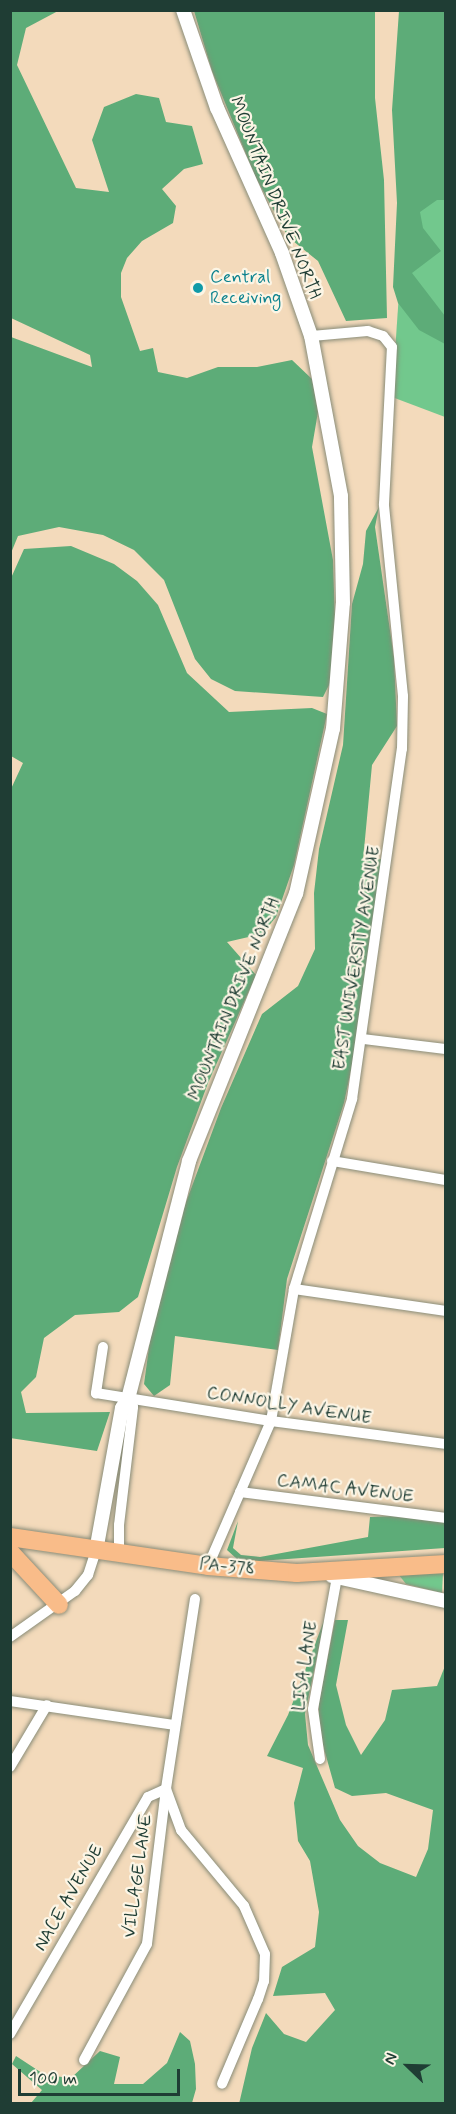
<!DOCTYPE html>
<html>
<head>
<meta charset="utf-8">
<style>
  body { margin:0 }
  #map { position:relative; width:456px; height:2114px; overflow:hidden; background:#f3dabb; font-family:Mynerve,sans-serif }
  div>[style] { position:absolute }
  [style*='--x'] { left:calc(var(--x)*1px); top:calc(var(--y)*1px); width:calc(var(--w)*1px); rotate:calc(var(--a)*1deg) }
  .green>* { inset:0; background:#72c88d }
  .forest>* { inset:0; background:#5dac78 }
  .roads { filter:drop-shadow(0 0 2px #898c78) drop-shadow(0 0 2px #898c78) }
  .minor>* { height:10px; margin:-5px; padding:0 5px; transform-origin:5px; border-radius:5px; background:#fff }
  .tertiary>* { height:14px; margin:-7px; padding:0 7px; transform-origin:7px; border-radius:7px; background:#fff }
  .primary>* { height:18px; margin:-9px; padding:0 9px; transform-origin:9px; border-radius:9px; background:#f9bc89 }
  .dots>* { width:16px; height:16px; translate:-50% -50%; box-sizing:border-box; border:3px solid #fcf5e5; border-radius:50% }
  span { translate:-50% -50%; white-space:nowrap; text-align:center; line-height:1.15; -webkit-text-stroke:4.5px #fcf5e5; paint-order:stroke }
  .street-label { font-size:18px; color:#1f3d34 }
  .culture-label { font-size:18px; color:#0d838f }
  .left { translate:0 -50%; text-align:left }
  .frame { position:absolute; inset:0; border:12px solid #1f3d34; pointer-events:none }
  .north { position:absolute; left:378px; top:2036px; width:60px; height:60px; -webkit-text-stroke:4px #fcf5e5; paint-order:stroke; rotate:293deg; font-size:16px; font-weight:700; line-height:24px; text-align:center; color:#1f3d34 }
  .north::after { content:''; display:block; margin:auto; width:21px; height:27px; background:#1f3d34; clip-path:polygon(50% 0,100% 100%,50% 72%,0 100%) }
  .scale { position:absolute; left:18px; top:2069px; width:162px; height:27px; box-sizing:border-box; border:3px solid #1f3d34; border-top:0; padding-left:8px; font-size:18px; line-height:21px; white-space:nowrap; color:#1f3d34; -webkit-text-stroke:4px #fcf5e5; paint-order:stroke }
</style>
</head>
<body>
<div id="map">
  <div class="green">
    <i style="clip-path:polygon(418px 11px,445px 11px,445px 417px,392px 397px)"></i>
    <i style="clip-path:polygon(443px 1572px,442px 1593px,406px 1584px,399px 1575px)"></i>
  </div>
  <div class="forest">
    <i style="clip-path:polygon(11px 11px,58px 11px,26px 28px,17px 65px,76px 188px,109px 192px,92px 140px,104px 107px,136px 94px,159px 98px,166px 122px,192px 126px,203px 164px,184px 169px,162px 189px,176px 206px,173px 223px,142px 241px,127px 258px,121px 273px,121px 297px,140px 351px,153px 348px,158px 372px,187px 378px,218px 367px,257px 367px,292px 360px,312px 379px,318px 412px,312px 447px,333px 560px,335px 622px,332px 679px,323px 697px,235px 691px,211px 679px,195px 659px,164px 580px,134px 550px,103px 535px,59px 527px,18px 536px,11px 553px,11px 337px,92px 367px,90px 355px,11px 318px)"></i>
    <i style="clip-path:polygon(194px 11px,375px 11px,375px 98px,384px 180px,387px 318px,346px 321px,318px 261px,288px 237px,255px 176px,212px 71px)"></i>
    <i style="clip-path:polygon(399px 11px,445px 11px,445px 200px,437px 200px,420px 212px,423px 228px,441px 251px,412px 273px,445px 316px,445px 344px,419px 330px,398px 303px,393px 287px,397px 203px,392px 110px)"></i>
    <i style="clip-path:polygon(379px 507px,375px 527px,394px 658px,397px 726px,372px 765px,363px 860px,383px 859px,359px 1032px,344px 1103px,287px 1279px,278px 1350px,175px 1336px,170px 1385px,154px 1396px,144px 1384px,153px 1318px,172px 1240px,221px 1108px,262px 1014px,298px 986px,315px 949px,314px 893px,319px 849px,343px 745px,352px 604px,363px 564px,366px 531px)"></i>
    <i style="clip-path:polygon(71px 546px,114px 564px,137px 581px,158px 605px,187px 673px,229px 712px,312px 708px,327px 714px,294px 865px,276px 917px,262px 934px,227px 942px,256px 975px,208px 1083px,177px 1167px,138px 1297px,119px 1312px,75px 1315px,44px 1338px,36px 1377px,21px 1392px,26px 1413px,110px 1412px,97px 1451px,10px 1438px,10px 791px,23px 763px,11px 756px,11px 578px,24px 549px)"></i>
    <i style="clip-path:polygon(397px 1516px,445px 1522px,445px 1548px,259px 1561px,238px 1560px,227px 1550px,238px 1521px,233px 1548px,241px 1555px,260px 1557px,368px 1537px,370px 1517px)"></i>
    <i style="clip-path:polygon(325px 1618px,305px 1714px,308px 1745px,340px 1820px,358px 1846px,380px 1863px,416px 1877px,428px 1849px,433px 1810px,386px 1793px,352px 1796px,335px 1788px,319px 1731px,319px 1702px,335px 1620px,348px 1620px,336px 1685px,346px 1725px,361px 1755px,385px 1720px,392px 1690px,437px 1686px,445px 1666px,445px 2103px,239px 2104px,252px 2048px,266px 2013px,284px 2034px,306px 2042px,335px 2010px,325px 1993px,273px 1996px,282px 1967px,315px 1947px,319px 1912px,310px 1861px,298px 1841px,294px 1803px,303px 1768px,267px 1756px,288px 1715px)"></i>
    <i style="clip-path:polygon(180px 2032px,190px 2041px,195px 2064px,196px 2089px,192px 2103px,31px 2103px,42px 2090px,12px 2064px,16px 2056px,45px 2075px,71px 2078px,100px 2051px,120px 2057px,114px 2084px,143px 2084px,167px 2063px)"></i>
  </div>
  <div class="roads">
    <div class="minor">
      <i style="--x:363;--y:1039;--w:84;--a:6.9"></i>
      <i style="--x:332;--y:1161;--w:116;--a:9.5"></i>
      <i style="--x:294;--y:1289;--w:154;--a:8.2"></i>
      <i style="--x:103;--y:1347;--w:47;--a:98.7"></i>
      <i style="--x:96;--y:1393;--w:177;--a:9.1"></i>
      <i style="--x:271;--y:1421;--w:177;--a:7.5"></i>
      <i style="--x:240;--y:1492;--w:208;--a:7.2"></i>
      <i style="--x:119;--y:1554;--w:29;--a:-90"></i>
      <i style="--x:119;--y:1525;--w:119;--a:-83.2"></i>
      <i style="--x:133;--y:1407;--w:9;--a:-122"></i>
      <i style="--x:208;--y:1566;--w:158;--a:-66.5"></i>
      <i style="--x:271;--y:1421;--w:134;--a:-80.1"></i>
      <i style="--x:294;--y:1289;--w:199;--a:-73"></i>
      <i style="--x:352;--y:1099;--w:354;--a:-81.9"></i>
      <i style="--x:402;--y:749;--w:53;--a:-88.9"></i>
      <i style="--x:403;--y:696;--w:193;--a:-95.7"></i>
      <i style="--x:384;--y:504;--w:157;--a:-87.1"></i>
      <i style="--x:392;--y:347;--w:14;--a:-129"></i>
      <i style="--x:383;--y:336;--w:16;--a:-162"></i>
      <i style="--x:368;--y:331;--w:57;--a:175"></i>
      <i style="--x:195;--y:1599;--w:192;--a:98.7"></i>
      <i style="--x:166;--y:1789;--w:44;--a:69.9"></i>
      <i style="--x:181;--y:1830;--w:99;--a:50.3"></i>
      <i style="--x:244;--y:1906;--w:52;--a:66.4"></i>
      <i style="--x:265;--y:1954;--w:27;--a:92"></i>
      <i style="--x:264;--y:1981;--w:19;--a:108"></i>
      <i style="--x:258;--y:1999;--w:92;--a:113"></i>
      <i style="--x:10;--y:1637;--w:80;--a:-35.3"></i>
      <i style="--x:75;--y:1591;--w:21;--a:-51"></i>
      <i style="--x:88;--y:1575;--w:25;--a:-72"></i>
      <i style="--x:10;--y:1701;--w:167;--a:8.3"></i>
      <i style="--x:320;--y:1759;--w:50;--a:-98"></i>
      <i style="--x:313;--y:1709;--w:134;--a:-79.7"></i>
      <i style="--x:10;--y:1767;--w:72;--a:-59.2"></i>
      <i style="--x:10;--y:2034;--w:274;--a:-59.8"></i>
      <i style="--x:148;--y:1797;--w:20;--a:-24"></i>
      <i style="--x:166;--y:1789;--w:156;--a:97"></i>
      <i style="--x:147;--y:1944;--w:132;--a:118.5"></i>
    </div>
    <div class="tertiary">
      <i style="--x:96;--y:1551;--w:145;--a:-79.7"></i>
      <i style="--x:122;--y:1408;--w:11;--a:-56"></i>
      <i style="--x:128;--y:1399;--w:246;--a:-75.6"></i>
      <i style="--x:189;--y:1161;--w:288;--a:-68.2"></i>
      <i style="--x:296;--y:894;--w:169;--a:-77.4"></i>
      <i style="--x:333;--y:729;--w:126;--a:-85.5"></i>
      <i style="--x:343;--y:603;--w:107;--a:-91.1"></i>
      <i style="--x:341;--y:496;--w:163;--a:-100.6"></i>
      <i style="--x:311;--y:336;--w:88;--a:-109.3"></i>
      <i style="--x:282;--y:253;--w:159;--a:-114.1"></i>
      <i style="--x:217;--y:108;--w:104;--a:-109.1"></i>
      <i style="--x:332;--y:1576;--w:117;--a:12.4"></i>
    </div>
    <div class="primary">
      <i style="--x:10;--y:1537;--w:200;--a:8.3"></i>
      <i style="--x:208;--y:1566;--w:89;--a:4.5"></i>
      <i style="--x:297;--y:1573;--w:149;--a:-3.5"></i>
      <i style="--x:10;--y:1552;--w:72;--a:47.2"></i>
    </div>
  </div>
  <div class="dots">
    <i style="left:198px;top:288px;background:#0f9aa8"></i>
  </div>
  <div class="street-label">
    <span style="left:275px;top:198px;rotate:68deg">MOUNTAIN DRIVE NORTH</span>
    <span style="left:357px;top:958px;rotate:-81deg">EAST UNIVERSITY AVENUE</span>
    <span style="left:234px;top:999px;rotate:-68deg">MOUNTAIN DRIVE NORTH</span>
    <span style="left:289px;top:1406px;rotate:9deg">CONNOLLY AVENUE</span>
    <span style="left:345px;top:1489px;rotate:7deg">CAMAC AVENUE</span>
    <span style="left:227px;top:1567px;rotate:6deg">PA-378</span>
    <span style="left:305px;top:1666px;rotate:-81deg">LISA LANE</span>
    <span style="left:138px;top:1876px;rotate:-82deg">VILLAGE LANE</span>
    <span style="left:69px;top:1898px;rotate:-60deg">NACE AVENUE</span>
  </div>
  <div class="culture-label">
    <span class="left" style="left:210px;top:288px">Central<br>Receiving</span>
  </div>
  <div class="frame"></div>
  <div class="north">N</div>
  <div class="scale">100 m</div>
</div>
</body>
</html>
